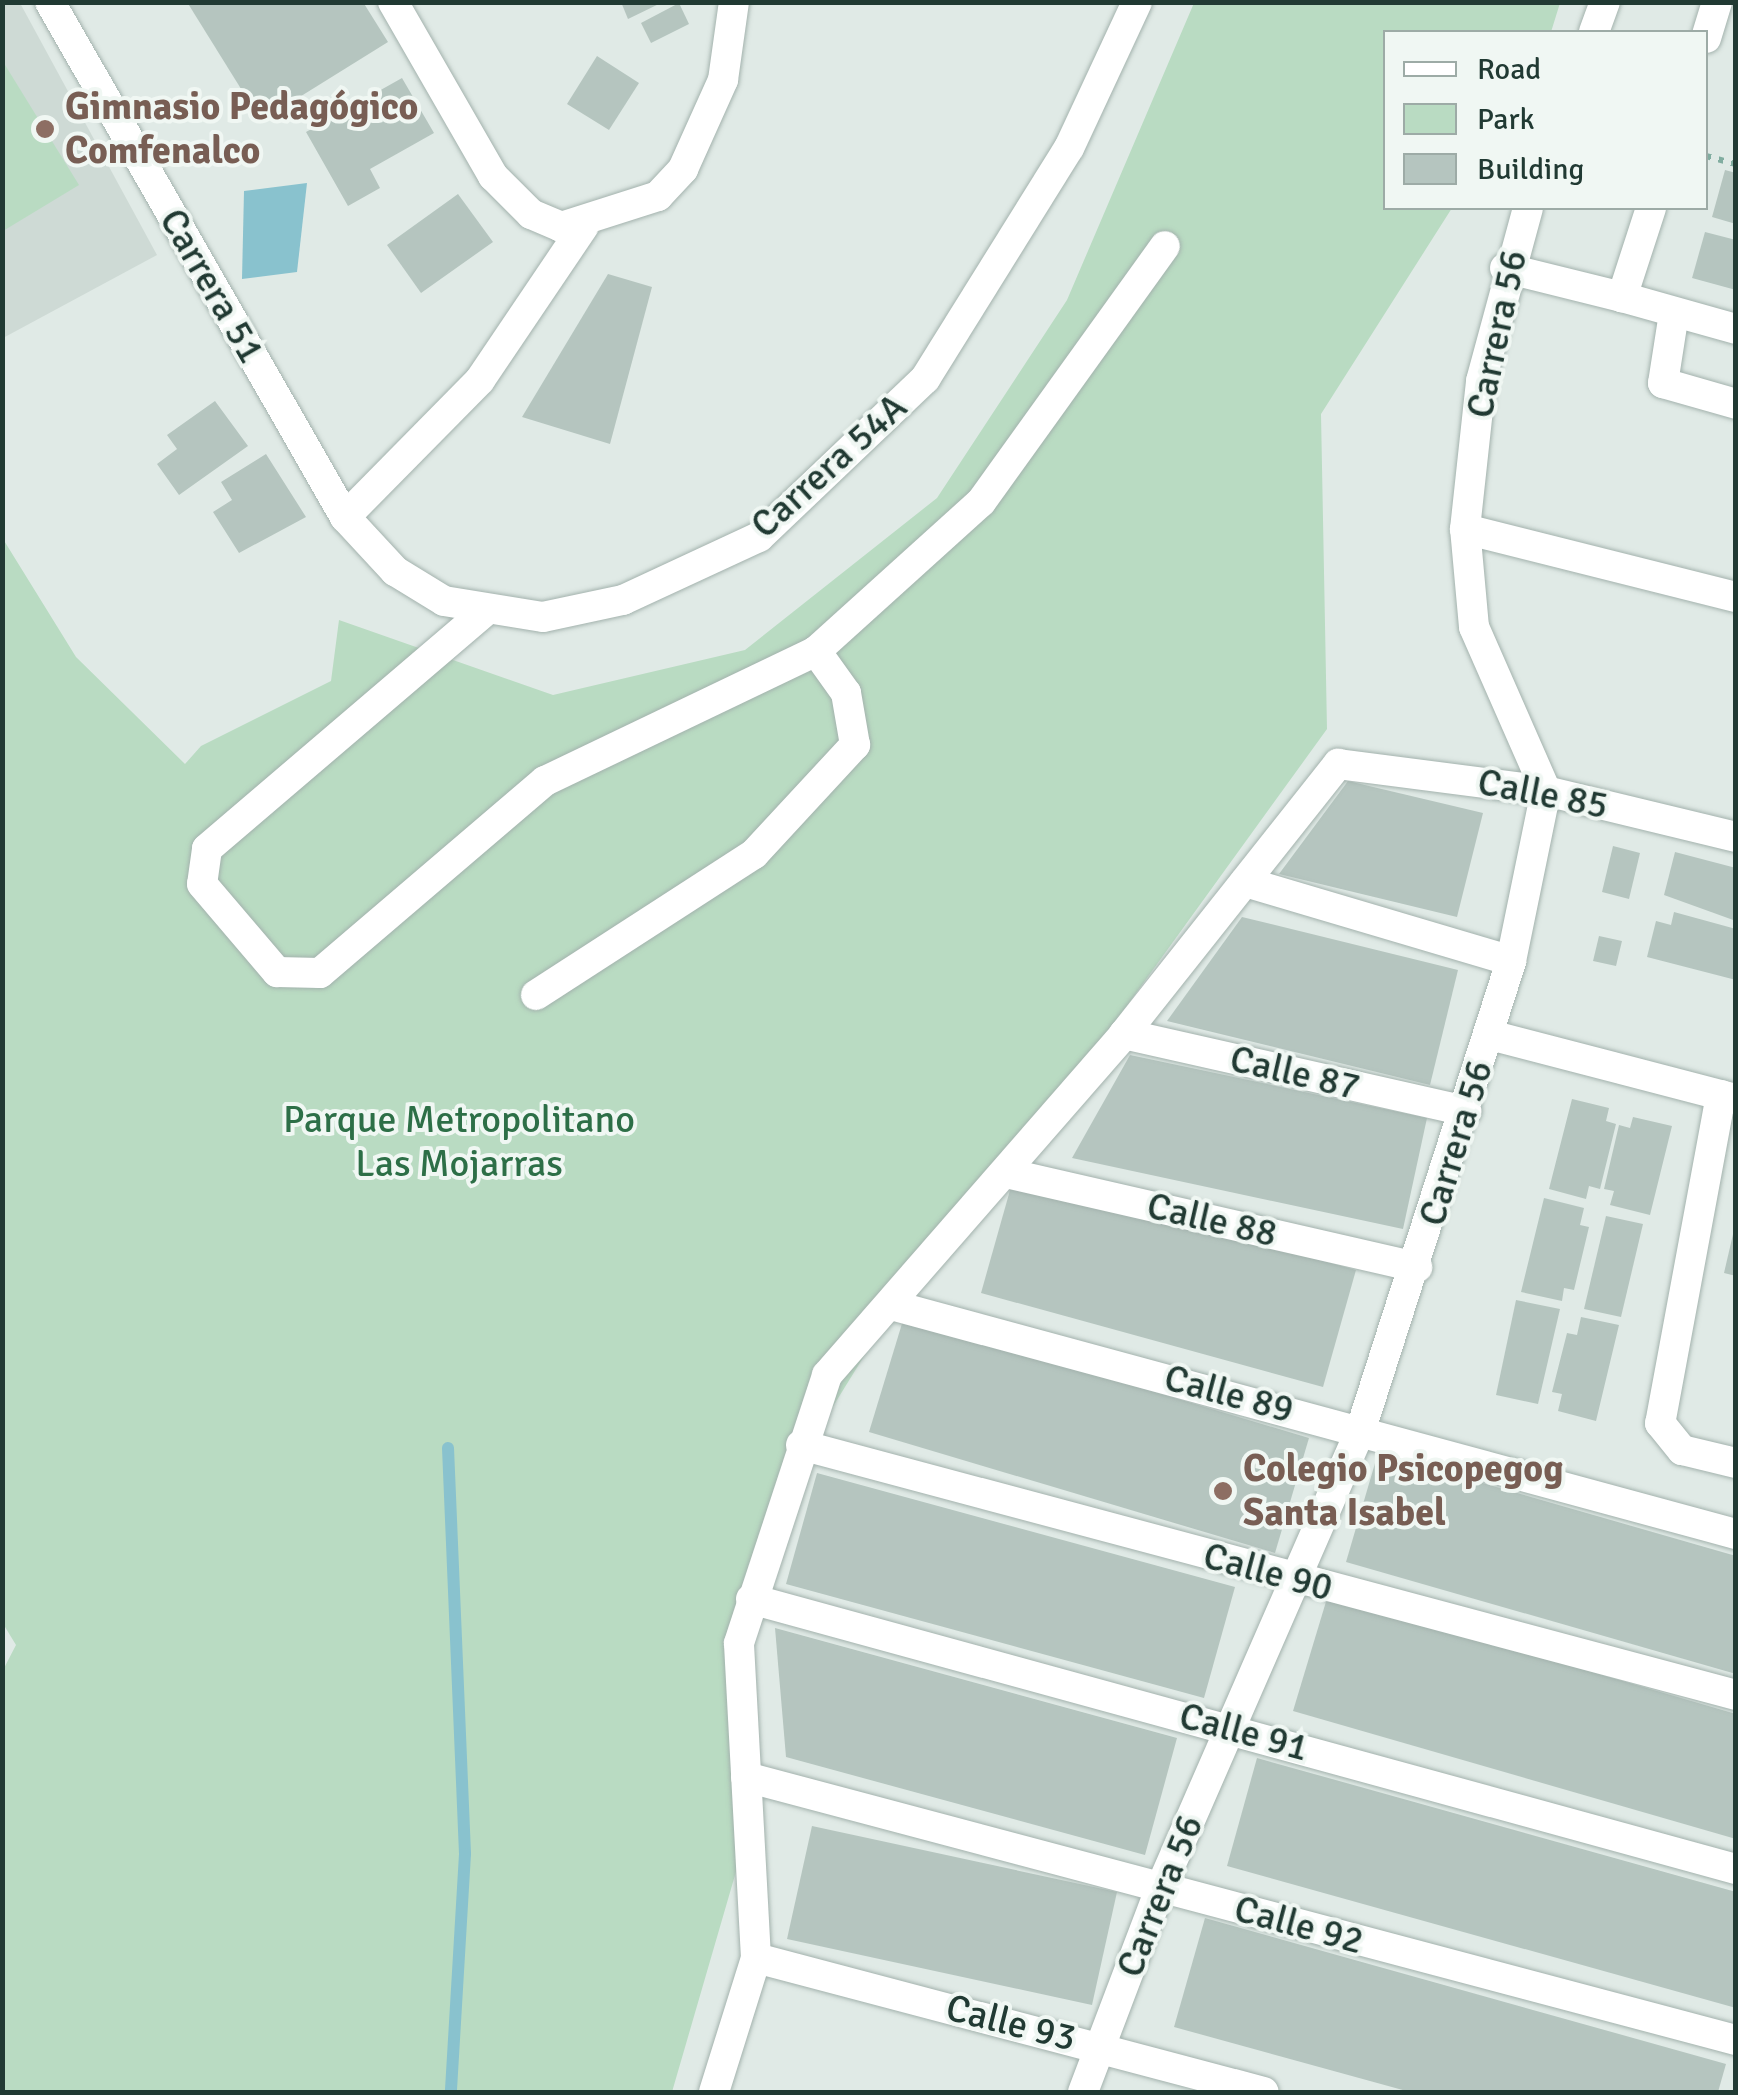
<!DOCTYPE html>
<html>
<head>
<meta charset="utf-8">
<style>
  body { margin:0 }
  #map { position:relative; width:1738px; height:2095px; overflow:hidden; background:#e0eae6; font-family:Signika,sans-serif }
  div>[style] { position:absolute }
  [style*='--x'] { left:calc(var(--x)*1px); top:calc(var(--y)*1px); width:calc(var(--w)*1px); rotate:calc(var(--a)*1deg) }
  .built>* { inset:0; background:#cedad5 }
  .green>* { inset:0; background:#b9dbc2 }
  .water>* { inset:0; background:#89c2ce }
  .stream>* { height:12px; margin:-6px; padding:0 6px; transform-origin:6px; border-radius:6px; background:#89c2ce }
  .building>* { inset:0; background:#b5c5bf }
  .path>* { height:6px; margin-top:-3px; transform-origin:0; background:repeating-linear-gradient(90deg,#81ada0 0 5px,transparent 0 13px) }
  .roads { filter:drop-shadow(0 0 2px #a3b2ad) drop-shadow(0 0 2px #a3b2ad) }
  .minor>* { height:30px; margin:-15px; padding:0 15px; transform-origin:15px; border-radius:15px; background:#fff }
  .dots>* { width:28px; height:28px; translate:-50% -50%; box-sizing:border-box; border:5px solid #f0f7f3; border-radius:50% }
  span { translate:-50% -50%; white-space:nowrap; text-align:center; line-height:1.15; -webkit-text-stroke:8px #f0f7f3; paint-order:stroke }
  .education-label { font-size:38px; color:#785e54; font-weight:700 }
  .left { translate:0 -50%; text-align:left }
  .street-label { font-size:38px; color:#213a33 }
  .park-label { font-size:38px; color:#2d6f47 }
  .frame { position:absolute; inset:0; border:5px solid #213a33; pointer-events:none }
  .legend { position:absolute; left:1383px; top:30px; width:325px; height:180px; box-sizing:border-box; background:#f0f7f3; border:2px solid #9daba6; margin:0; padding:12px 18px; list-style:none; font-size:30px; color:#213a33 }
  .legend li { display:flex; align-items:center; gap:20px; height:50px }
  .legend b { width:50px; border:2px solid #9daba6 }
</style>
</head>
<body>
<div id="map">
  <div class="built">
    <i style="clip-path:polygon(3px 3px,20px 3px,157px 255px,3px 338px)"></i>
  </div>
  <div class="green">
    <i style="clip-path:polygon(1194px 3px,1560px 3px,1551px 32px,1386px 32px,1386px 208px,1452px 208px,1321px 414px,1327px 729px,1006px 1173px,895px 1306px,769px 1510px,739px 1703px,751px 1820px,672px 2092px,3px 2092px,2px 1672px,16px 1645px,2px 1622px,3px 539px,76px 657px,185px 764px,201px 746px,331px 681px,339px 620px,553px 695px,745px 650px,937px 498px,1067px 300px)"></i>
    <i style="clip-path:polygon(2px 60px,79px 185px,3px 231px,2px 231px)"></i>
  </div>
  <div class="water">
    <i style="clip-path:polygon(307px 183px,297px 272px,242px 279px,244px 191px)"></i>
  </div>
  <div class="stream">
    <i style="--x:448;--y:1448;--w:406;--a:87.6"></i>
    <i style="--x:465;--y:1854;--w:238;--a:93.4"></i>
  </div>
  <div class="building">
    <i style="clip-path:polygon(187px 2px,363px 2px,388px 42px,261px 121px)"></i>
    <i style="clip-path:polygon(621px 2px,663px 2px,628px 19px)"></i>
    <i style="clip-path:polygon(679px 3px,689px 24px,651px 43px,641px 23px)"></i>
    <i style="clip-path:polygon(597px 56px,639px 83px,609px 130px,567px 104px)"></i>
    <i style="clip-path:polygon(402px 78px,434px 133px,370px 169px,380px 188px,348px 206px,306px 132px)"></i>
    <i style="clip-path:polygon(1725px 170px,1736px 173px,1736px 224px,1712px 217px)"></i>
    <i style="clip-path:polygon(458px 194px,493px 242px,421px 293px,387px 245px)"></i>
    <i style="clip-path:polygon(1705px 232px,1736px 240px,1736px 290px,1692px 278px)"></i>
    <i style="clip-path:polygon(608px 274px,652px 287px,610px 444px,522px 417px)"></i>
    <i style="clip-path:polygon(215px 401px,248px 446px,179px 495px,157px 464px,177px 449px,167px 435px)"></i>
    <i style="clip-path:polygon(266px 454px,306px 517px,239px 553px,213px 512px,232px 500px,221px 482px)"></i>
    <i style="clip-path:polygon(1348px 781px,1483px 813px,1457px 917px,1279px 874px)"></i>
    <i style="clip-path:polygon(1613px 846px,1640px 853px,1629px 899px,1602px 892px)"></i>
    <i style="clip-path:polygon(1675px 852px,1736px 868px,1736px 921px,1664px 895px)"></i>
    <i style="clip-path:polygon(1674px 912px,1736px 929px,1736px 980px,1647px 957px,1656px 921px,1671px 925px)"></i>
    <i style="clip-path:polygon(1242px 917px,1458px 970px,1430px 1085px,1167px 1021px)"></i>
    <i style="clip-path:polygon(1599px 936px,1622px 941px,1616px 966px,1593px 961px)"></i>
    <i style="clip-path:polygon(1130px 1055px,1427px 1118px,1403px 1229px,1072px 1158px)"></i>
    <i style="clip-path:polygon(1572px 1099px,1609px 1108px,1606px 1121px,1616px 1124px,1600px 1189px,1589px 1186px,1586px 1199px,1549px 1189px)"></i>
    <i style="clip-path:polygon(1633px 1117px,1672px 1126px,1650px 1215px,1610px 1205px,1614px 1191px,1604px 1189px,1619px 1125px,1630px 1128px)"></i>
    <i style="clip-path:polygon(1014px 1176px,1356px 1270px,1323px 1387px,981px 1293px)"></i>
    <i style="clip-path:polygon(1544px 1198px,1584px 1208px,1580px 1225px,1589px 1227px,1574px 1290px,1564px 1288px,1562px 1301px,1521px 1292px)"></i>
    <i style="clip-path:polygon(1606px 1216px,1643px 1224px,1621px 1317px,1584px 1309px)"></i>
    <i style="clip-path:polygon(1734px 1230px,1736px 1231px,1736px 1276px,1724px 1273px)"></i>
    <i style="clip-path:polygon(1516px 1300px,1560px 1309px,1538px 1404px,1496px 1395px)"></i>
    <i style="clip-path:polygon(904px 1317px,1309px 1438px,1275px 1553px,869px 1432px)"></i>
    <i style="clip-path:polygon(1581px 1317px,1619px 1325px,1596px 1421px,1558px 1411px,1562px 1394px,1552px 1392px,1567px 1333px,1577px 1335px)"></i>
    <i style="clip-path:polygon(1378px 1453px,1736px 1556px,1736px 1674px,1346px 1562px)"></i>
    <i style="clip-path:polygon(817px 1473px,1235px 1587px,1204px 1698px,786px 1584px)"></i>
    <i style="clip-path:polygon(1328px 1595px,1736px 1714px,1736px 1839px,1293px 1711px)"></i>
    <i style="clip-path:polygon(775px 1628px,1177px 1738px,1145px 1855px,786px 1757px)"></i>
    <i style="clip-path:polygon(1257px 1758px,1736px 1892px,1736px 2008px,1227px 1866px)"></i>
    <i style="clip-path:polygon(812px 1826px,1117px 1892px,1092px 2005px,787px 1939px)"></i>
    <i style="clip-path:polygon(1205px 1918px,1726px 2064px,1718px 2092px,1410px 2092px,1174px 2027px)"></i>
  </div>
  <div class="path">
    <i style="--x:1706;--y:156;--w:31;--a:15"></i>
  </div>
  <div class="roads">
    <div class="minor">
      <i style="--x:50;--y:2;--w:594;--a:60.2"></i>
      <i style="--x:345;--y:517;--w:74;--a:47.2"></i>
      <i style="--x:395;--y:571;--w:57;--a:31.5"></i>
      <i style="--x:444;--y:601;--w:100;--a:9.2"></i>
      <i style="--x:543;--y:617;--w:82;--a:-12"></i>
      <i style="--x:623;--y:600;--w:150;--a:-24.9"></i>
      <i style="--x:759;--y:537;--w:229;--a:-43.6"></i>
      <i style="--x:925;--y:379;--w:272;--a:-58.1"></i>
      <i style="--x:1069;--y:148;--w:161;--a:-65"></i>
      <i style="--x:393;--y:2;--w:201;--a:60.1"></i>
      <i style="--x:493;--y:176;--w:54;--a:45"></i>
      <i style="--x:531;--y:214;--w:33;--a:23"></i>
      <i style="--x:561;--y:227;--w:102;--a:-17.7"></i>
      <i style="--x:658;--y:196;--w:37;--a:-47"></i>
      <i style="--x:683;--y:169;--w:98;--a:-65.8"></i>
      <i style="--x:723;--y:80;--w:79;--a:-82"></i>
      <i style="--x:1594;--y:32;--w:32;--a:-70"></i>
      <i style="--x:1706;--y:38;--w:38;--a:-73"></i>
      <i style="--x:1651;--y:208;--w:94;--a:108"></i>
      <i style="--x:1622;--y:297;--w:118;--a:15.7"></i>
      <i style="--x:1505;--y:268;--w:121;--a:13.9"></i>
      <i style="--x:1674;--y:313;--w:71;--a:98.9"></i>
      <i style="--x:1663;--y:383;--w:76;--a:16"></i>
      <i style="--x:345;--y:517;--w:192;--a:-45.4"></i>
      <i style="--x:480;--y:380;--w:186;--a:-56"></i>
      <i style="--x:1465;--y:529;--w:279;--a:14.1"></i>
      <i style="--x:483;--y:613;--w:363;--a:139.5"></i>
      <i style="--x:207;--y:849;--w:35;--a:98"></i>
      <i style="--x:202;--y:884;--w:116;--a:49.6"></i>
      <i style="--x:277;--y:972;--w:43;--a:1.3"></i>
      <i style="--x:320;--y:973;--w:296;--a:-40.5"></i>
      <i style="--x:545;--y:781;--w:301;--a:-25.6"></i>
      <i style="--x:816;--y:651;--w:222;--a:-42.1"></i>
      <i style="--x:981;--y:502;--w:315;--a:-54.3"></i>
      <i style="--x:1245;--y:882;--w:277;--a:16.5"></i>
      <i style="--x:536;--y:995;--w:260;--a:-32.9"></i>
      <i style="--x:754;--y:854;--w:149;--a:-47.2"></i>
      <i style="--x:855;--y:745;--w:53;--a:-99.8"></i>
      <i style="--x:846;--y:693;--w:52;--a:-125.5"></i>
      <i style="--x:1124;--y:1034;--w:351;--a:12.7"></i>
      <i style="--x:1490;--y:1035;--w:254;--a:14.6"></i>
      <i style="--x:1721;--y:1095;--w:334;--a:100.5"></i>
      <i style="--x:1660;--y:1423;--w:35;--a:51"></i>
      <i style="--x:1682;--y:1450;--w:56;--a:13.5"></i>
      <i style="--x:1006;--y:1173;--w:422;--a:12.9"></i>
      <i style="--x:895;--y:1306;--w:871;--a:15.17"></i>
      <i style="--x:801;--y:1445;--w:968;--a:14.97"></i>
      <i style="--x:751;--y:1599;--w:1021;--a:15.33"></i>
      <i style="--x:746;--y:1777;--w:1024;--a:14.88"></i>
      <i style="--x:756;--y:1958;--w:525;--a:14.78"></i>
      <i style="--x:714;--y:2092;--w:140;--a:-72.6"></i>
      <i style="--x:756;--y:1958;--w:315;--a:-93.1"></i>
      <i style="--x:739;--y:1643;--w:282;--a:-71.8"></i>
      <i style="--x:827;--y:1375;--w:452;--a:-48.9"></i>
      <i style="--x:1124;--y:1034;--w:345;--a:-51.6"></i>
      <i style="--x:1338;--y:764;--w:210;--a:7.4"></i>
      <i style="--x:1546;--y:791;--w:195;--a:13.6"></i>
      <i style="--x:1083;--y:2092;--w:217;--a:-69.2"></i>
      <i style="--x:1160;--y:1889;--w:502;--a:-66.4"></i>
      <i style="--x:1361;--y:1429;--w:491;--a:-72.2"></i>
      <i style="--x:1511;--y:961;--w:174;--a:-78.4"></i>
      <i style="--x:1546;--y:791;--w:179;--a:-113.7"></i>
      <i style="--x:1474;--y:627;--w:98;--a:-95.2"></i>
      <i style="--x:1465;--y:529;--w:149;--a:-83.8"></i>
      <i style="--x:1481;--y:381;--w:179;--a:-74.8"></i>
    </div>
  </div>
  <div class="dots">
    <i style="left:45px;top:129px;background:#8d6e63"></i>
    <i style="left:1223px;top:1491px;background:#8d6e63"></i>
  </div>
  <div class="education-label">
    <span class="left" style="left:65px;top:129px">Gimnasio Pedagógico<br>Comfenalco</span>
    <span class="left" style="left:1243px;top:1491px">Colegio Psicopegog<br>Santa Isabel</span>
  </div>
  <div class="street-label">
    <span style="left:212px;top:286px;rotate:60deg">Carrera 51</span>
    <span style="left:1497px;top:334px;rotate:-78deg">Carrera 56</span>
    <span style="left:829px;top:466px;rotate:-42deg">Carrera 54A</span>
    <span style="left:1543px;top:794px;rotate:11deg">Calle 85</span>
    <span style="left:1295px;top:1073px;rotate:13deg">Calle 87</span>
    <span style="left:1456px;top:1143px;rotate:-73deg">Carrera 56</span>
    <span style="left:1212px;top:1220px;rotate:13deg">Calle 88</span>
    <span style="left:1229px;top:1394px;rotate:15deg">Calle 89</span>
    <span style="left:1268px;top:1572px;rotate:15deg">Calle 90</span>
    <span style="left:1244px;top:1732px;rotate:15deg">Calle 91</span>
    <span style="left:1160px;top:1896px;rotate:-68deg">Carrera 56</span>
    <span style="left:1299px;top:1925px;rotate:15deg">Calle 92</span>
    <span style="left:1011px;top:2023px;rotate:14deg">Calle 93</span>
  </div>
  <div class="park-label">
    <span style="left:459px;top:1142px">Parque Metropolitano<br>Las Mojarras</span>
  </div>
  <div class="frame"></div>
  <ul class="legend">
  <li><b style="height:12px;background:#fff"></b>Road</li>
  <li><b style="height:28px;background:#b9dbc2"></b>Park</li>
  <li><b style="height:28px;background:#b5c5bf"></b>Building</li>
  </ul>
</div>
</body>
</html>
